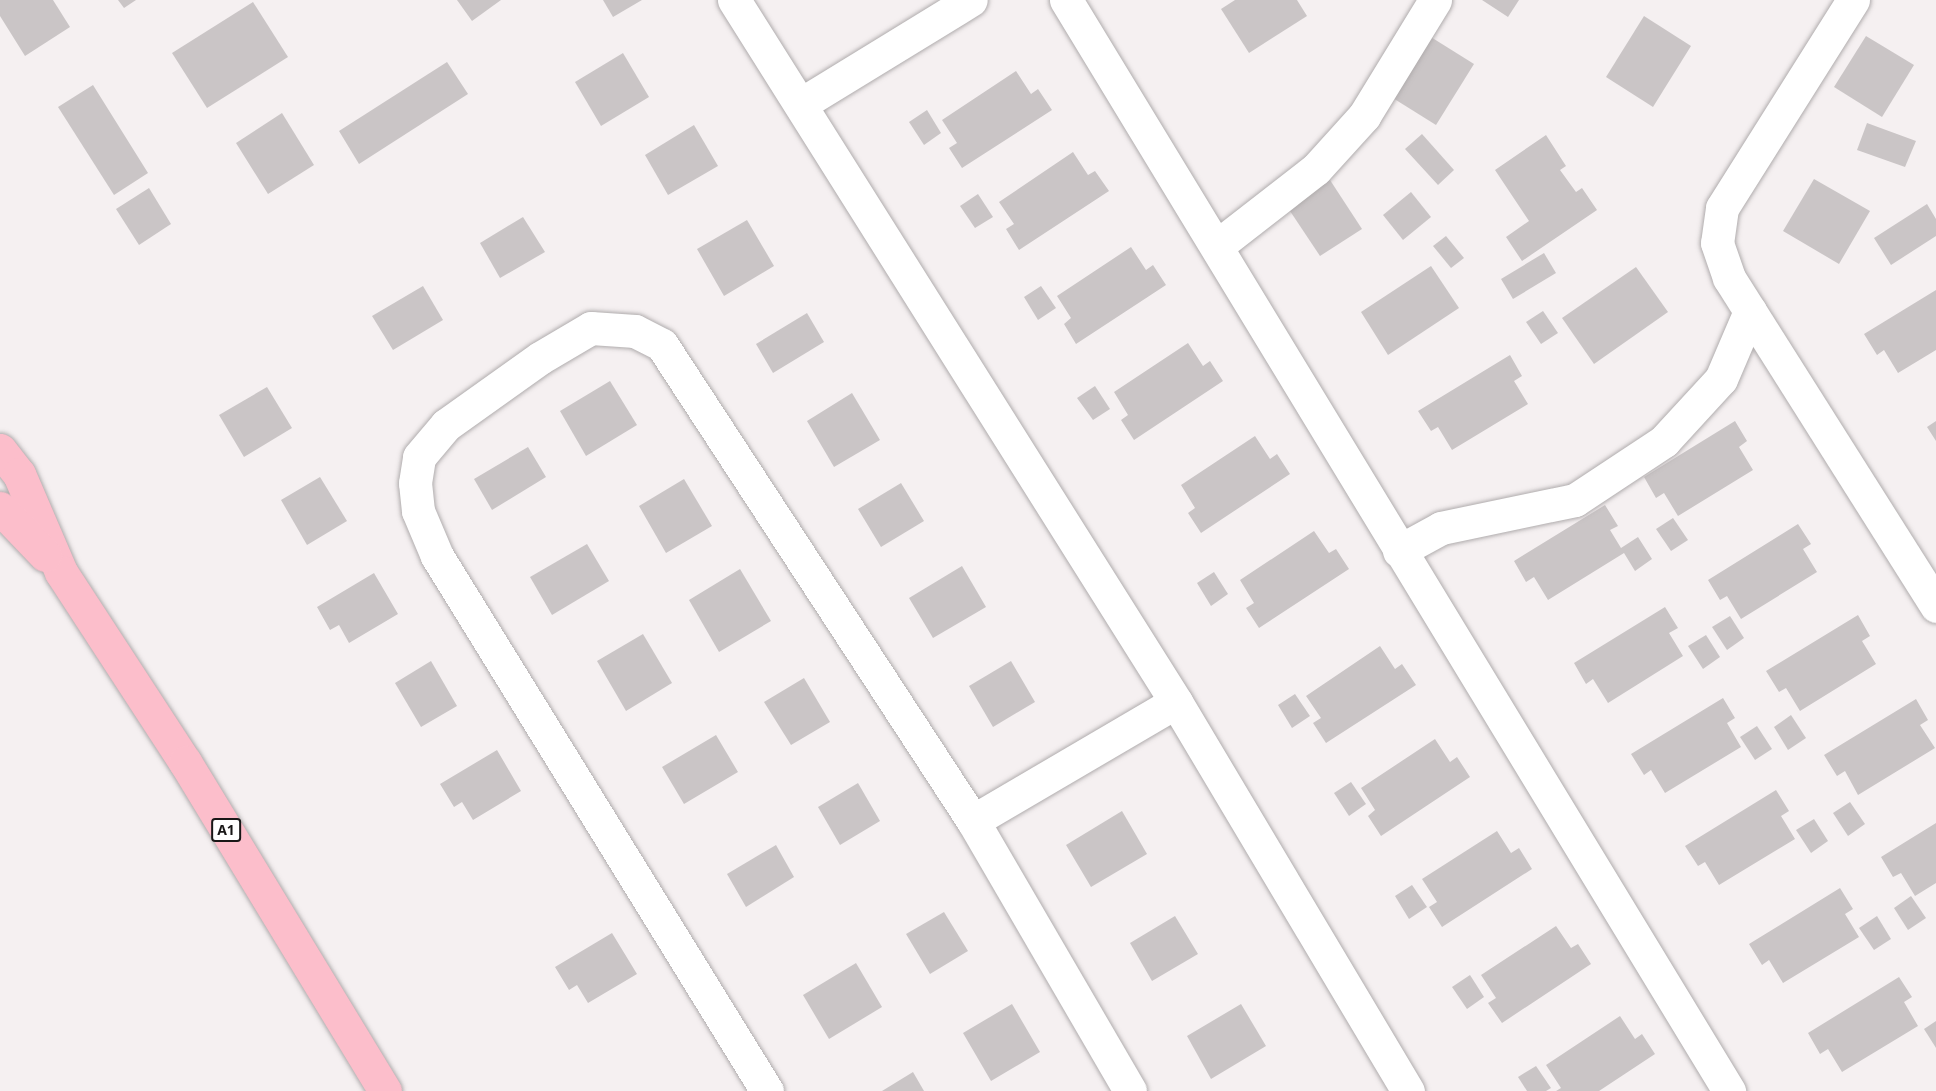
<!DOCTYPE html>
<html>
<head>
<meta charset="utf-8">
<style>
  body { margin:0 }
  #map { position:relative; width:1936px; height:1091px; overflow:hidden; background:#f5f0f1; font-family:"Noto Sans",sans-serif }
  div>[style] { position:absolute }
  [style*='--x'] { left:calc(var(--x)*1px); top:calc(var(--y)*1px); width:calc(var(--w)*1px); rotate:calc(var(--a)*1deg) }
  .building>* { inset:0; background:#cac5c6 }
  .roads { filter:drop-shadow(0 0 2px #b0acad) drop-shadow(0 0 2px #b0acad) }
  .minor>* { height:33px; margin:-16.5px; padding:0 16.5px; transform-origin:16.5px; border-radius:16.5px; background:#fff }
  .trunk>* { height:33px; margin:-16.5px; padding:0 16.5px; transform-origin:16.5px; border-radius:16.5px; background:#fcbecb }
  span { translate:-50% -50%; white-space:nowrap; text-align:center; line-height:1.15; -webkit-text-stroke:4.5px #fff; paint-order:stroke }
  .shield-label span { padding:2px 4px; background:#fff; border:2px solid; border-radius:4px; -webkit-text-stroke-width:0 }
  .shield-label { font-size:14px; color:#191717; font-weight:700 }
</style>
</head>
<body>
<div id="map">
  <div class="building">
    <i style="clip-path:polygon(0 0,53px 0,70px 27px,25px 56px,0 16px)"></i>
    <i style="clip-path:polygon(118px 0,136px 0,124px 8px)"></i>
    <i style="clip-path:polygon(457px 0,501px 0,472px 21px)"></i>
    <i style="clip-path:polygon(603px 0,642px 0,613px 17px)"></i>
    <i style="clip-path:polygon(1235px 0,1297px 0,1307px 16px,1249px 53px,1221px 9px)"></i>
    <i style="clip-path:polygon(1482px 0,1519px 0,1508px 17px)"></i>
    <i style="clip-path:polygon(253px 2px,288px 57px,207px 108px,172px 53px)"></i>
    <i style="clip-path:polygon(1644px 16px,1691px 46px,1653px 107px,1606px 77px)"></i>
    <i style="clip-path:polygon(1426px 34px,1474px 64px,1436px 125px,1388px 95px)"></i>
    <i style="clip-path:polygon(1866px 36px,1914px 65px,1882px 117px,1834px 87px)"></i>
    <i style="clip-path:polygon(623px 53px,649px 97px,601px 126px,575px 82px)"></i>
    <i style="clip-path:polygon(447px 62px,468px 94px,359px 164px,339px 131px)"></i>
    <i style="clip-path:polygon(1016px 71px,1031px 94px,1038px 89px,1052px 110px,962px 168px,949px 148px,957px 143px,942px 120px)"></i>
    <i style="clip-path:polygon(93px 85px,148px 173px,114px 195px,58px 107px)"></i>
    <i style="clip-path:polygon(927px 110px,941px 133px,924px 145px,909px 122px)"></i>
    <i style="clip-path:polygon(282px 113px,314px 165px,268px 194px,236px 143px)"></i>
    <i style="clip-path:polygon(1867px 123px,1916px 141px,1905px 167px,1857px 150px)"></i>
    <i style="clip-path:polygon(694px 125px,718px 166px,668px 195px,645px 155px)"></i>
    <i style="clip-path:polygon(1422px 134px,1454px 170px,1438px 185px,1405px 149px)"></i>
    <i style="clip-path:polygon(1546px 135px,1566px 166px,1560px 170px,1576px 192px,1582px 188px,1597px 210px,1522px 261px,1506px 237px,1529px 221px,1495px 170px)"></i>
    <i style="clip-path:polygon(1073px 152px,1088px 175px,1095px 171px,1109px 191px,1019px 250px,1006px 229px,1014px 224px,999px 202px)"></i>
    <i style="clip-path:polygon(1814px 179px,1870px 211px,1839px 264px,1783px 231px)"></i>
    <i style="clip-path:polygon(1330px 180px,1362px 229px,1320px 256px,1288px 208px)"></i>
    <i style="clip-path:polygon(149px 188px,171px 224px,139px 245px,116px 209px)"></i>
    <i style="clip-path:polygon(1411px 192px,1431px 217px,1403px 240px,1383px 215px)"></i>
    <i style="clip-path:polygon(978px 194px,993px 217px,975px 228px,960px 206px)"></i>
    <i style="clip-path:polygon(1927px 204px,1936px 219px,1936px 236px,1891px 265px,1874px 238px)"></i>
    <i style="clip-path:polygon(523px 217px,545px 252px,500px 278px,480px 243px)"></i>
    <i style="clip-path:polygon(747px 220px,774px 266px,724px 296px,697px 249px)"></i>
    <i style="clip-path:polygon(1446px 236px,1464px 258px,1451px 268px,1433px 246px)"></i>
    <i style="clip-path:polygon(1131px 247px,1146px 270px,1153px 265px,1166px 285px,1076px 344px,1064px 324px,1071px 318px,1057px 296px)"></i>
    <i style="clip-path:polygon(1544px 253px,1556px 273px,1513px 299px,1501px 279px)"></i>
    <i style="clip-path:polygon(1431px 266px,1459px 308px,1388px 355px,1361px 312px)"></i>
    <i style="clip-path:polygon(1636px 267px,1668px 312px,1594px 364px,1562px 318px)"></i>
    <i style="clip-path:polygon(423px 286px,443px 320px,393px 350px,372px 316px)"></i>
    <i style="clip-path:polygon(1041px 286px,1056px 308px,1038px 320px,1024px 297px)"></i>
    <i style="clip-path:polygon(1936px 290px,1936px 350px,1898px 373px,1884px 350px,1877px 355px,1864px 334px)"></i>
    <i style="clip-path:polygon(1543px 311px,1558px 333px,1541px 344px,1526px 322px)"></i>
    <i style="clip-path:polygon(807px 313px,824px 342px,773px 373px,756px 344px)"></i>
    <i style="clip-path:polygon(1188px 343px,1203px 366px,1210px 361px,1223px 381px,1134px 440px,1121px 420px,1128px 415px,1114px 392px)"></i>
    <i style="clip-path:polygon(1510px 355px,1522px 376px,1514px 381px,1528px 404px,1452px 450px,1438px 427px,1431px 431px,1418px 411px)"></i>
    <i style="clip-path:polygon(610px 381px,637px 425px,586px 456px,560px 411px)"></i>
    <i style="clip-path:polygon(1095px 386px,1110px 409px,1093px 420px,1077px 398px)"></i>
    <i style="clip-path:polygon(267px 387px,292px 428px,244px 457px,219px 415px)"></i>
    <i style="clip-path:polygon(852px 393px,880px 440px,834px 467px,807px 421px)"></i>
    <i style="clip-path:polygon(1735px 421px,1747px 441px,1739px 447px,1753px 470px,1678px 516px,1664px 493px,1656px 498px,1644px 477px)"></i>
    <i style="clip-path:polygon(1936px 421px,1936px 441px,1927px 427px)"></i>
    <i style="clip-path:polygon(1255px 436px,1270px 459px,1277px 454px,1290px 474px,1201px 533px,1188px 513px,1195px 508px,1181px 485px)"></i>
    <i style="clip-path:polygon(528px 447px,546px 477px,492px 510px,474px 479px)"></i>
    <i style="clip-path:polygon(320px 477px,347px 521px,307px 545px,281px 500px)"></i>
    <i style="clip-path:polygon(684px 479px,712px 526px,666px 553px,639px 506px)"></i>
    <i style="clip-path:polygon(901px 483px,924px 521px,881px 547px,858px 509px)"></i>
    <i style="clip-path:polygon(1605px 505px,1618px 526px,1610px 530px,1621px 548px,1638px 537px,1652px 559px,1635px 571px,1624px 553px,1548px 600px,1534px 577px,1526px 582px,1514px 561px)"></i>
    <i style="clip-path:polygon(1673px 518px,1688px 540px,1671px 551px,1656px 529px)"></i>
    <i style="clip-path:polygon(1798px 524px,1811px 544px,1803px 549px,1817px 572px,1741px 619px,1727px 596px,1720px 600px,1708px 580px)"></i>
    <i style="clip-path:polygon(1314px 531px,1329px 553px,1336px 549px,1349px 569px,1259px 628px,1246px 608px,1254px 603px,1240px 580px)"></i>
    <i style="clip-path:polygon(587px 544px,609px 581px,552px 615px,530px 577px)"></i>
    <i style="clip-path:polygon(962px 566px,986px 607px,933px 638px,909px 598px)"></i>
    <i style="clip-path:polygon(740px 569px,771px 621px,719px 652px,689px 600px)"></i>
    <i style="clip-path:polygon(1214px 572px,1228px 594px,1211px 606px,1197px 583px)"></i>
    <i style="clip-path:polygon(374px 573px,398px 614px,349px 643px,339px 625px,330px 630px,317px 607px)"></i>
    <i style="clip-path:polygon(1665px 607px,1678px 628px,1669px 633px,1683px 656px,1608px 703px,1593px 679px,1586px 684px,1574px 663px)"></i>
    <i style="clip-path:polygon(1858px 615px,1870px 636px,1862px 641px,1876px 664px,1800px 711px,1786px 688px,1779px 692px,1766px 671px)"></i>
    <i style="clip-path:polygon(1730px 616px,1744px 638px,1727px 650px,1712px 627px)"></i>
    <i style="clip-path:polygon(643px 634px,672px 683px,626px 711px,597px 661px)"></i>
    <i style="clip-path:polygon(1706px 635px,1720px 657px,1703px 669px,1688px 646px)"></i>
    <i style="clip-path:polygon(1380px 646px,1395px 669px,1402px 664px,1416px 685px,1326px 743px,1313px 723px,1321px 718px,1306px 696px)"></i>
    <i style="clip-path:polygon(431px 661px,457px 706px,421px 727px,395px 683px)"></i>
    <i style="clip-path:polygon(1011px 661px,1035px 702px,993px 727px,969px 686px)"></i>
    <i style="clip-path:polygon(804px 678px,830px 722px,791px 745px,764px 702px)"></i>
    <i style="clip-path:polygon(1295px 694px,1310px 716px,1292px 728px,1278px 705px)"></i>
    <i style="clip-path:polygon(1723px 698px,1735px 718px,1727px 723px,1741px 747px,1665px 793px,1651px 770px,1644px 775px,1631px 754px)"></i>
    <i style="clip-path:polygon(1916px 699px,1928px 720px,1920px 725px,1935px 748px,1858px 795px,1845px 771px,1837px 776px,1824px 755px)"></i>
    <i style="clip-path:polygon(1791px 715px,1806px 738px,1788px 750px,1774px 727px)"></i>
    <i style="clip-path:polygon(1757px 726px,1772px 749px,1755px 760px,1740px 737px)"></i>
    <i style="clip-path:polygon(716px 735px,738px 772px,684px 804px,662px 767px)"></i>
    <i style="clip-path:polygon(1435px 739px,1450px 762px,1457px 757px,1470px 777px,1381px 836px,1368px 816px,1375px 810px,1361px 788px)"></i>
    <i style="clip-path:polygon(497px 750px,521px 791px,473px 820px,462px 802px,454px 807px,440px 784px)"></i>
    <i style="clip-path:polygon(1351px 782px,1366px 804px,1349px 816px,1334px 793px)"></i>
    <i style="clip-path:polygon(858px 783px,880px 821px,840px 845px,818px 807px)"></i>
    <i style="clip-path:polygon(1776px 790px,1789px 811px,1781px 816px,1795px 839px,1719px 885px,1705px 862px,1698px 866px,1685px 846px)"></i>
    <i style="clip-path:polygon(1850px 802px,1865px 824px,1848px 836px,1833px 813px)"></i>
    <i style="clip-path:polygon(1122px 811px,1147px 854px,1091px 887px,1066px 845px)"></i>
    <i style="clip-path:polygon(1814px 819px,1828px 841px,1811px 853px,1796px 830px)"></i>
    <i style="clip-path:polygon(1936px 823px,1936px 883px,1915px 896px,1901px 873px,1893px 877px,1881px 857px)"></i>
    <i style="clip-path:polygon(1497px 831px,1511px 853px,1519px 848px,1532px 869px,1442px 927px,1429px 907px,1437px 902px,1422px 879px)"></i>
    <i style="clip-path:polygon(776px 845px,794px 877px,746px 907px,727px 874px)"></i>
    <i style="clip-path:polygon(1412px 885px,1427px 907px,1409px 919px,1395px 896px)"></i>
    <i style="clip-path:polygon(1840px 888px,1853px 909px,1845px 914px,1859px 937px,1783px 983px,1769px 960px,1762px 965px,1749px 944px)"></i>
    <i style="clip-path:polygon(1911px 896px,1926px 918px,1908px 930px,1894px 908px)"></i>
    <i style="clip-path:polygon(944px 912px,968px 951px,930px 974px,906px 934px)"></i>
    <i style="clip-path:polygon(1175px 916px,1198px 954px,1152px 981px,1130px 943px)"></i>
    <i style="clip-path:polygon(1877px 916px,1891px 939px,1874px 950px,1859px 928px)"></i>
    <i style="clip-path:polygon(1556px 926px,1571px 948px,1578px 944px,1591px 964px,1502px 1023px,1488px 1003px,1496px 998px,1481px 975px)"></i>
    <i style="clip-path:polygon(612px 933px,637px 974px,588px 1003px,577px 985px,569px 990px,555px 967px)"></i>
    <i style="clip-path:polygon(856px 963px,882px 1007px,829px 1039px,803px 995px)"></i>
    <i style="clip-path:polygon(1470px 975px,1484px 997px,1467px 1009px,1452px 987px)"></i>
    <i style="clip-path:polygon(1899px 977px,1912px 997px,1904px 1002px,1918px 1026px,1842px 1072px,1828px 1049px,1820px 1054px,1808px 1033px)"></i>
    <i style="clip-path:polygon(1012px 1004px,1040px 1052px,991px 1081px,963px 1033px)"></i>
    <i style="clip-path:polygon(1241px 1004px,1266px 1046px,1211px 1079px,1187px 1036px)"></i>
    <i style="clip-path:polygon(1620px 1016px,1635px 1039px,1642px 1034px,1655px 1054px,1599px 1091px,1556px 1091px,1561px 1088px,1546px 1065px)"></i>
    <i style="clip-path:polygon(1936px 1021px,1936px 1048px,1924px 1029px)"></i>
    <i style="clip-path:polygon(1536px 1066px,1551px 1088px,1546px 1091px,1527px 1091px,1518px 1077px)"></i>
    <i style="clip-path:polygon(913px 1072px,924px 1091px,882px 1091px)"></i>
  </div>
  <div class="roads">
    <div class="minor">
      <i style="--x:734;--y:0;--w:830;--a:57.8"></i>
      <i style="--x:1176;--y:702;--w:453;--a:59.2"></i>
      <i style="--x:1066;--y:0;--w:1277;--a:58.71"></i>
      <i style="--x:1853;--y:0;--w:246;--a:122.2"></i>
      <i style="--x:1722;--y:208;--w:35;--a:98"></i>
      <i style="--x:1717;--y:243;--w:37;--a:71"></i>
      <i style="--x:1729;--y:278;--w:388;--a:57.7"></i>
      <i style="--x:801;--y:104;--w:199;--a:-31.5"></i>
      <i style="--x:1217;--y:246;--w:125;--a:-37.9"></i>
      <i style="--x:1316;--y:169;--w:72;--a:-47.8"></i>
      <i style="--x:1364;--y:116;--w:136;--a:-58.5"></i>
      <i style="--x:1399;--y:551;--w:48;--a:-28.7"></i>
      <i style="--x:1441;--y:528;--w:137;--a:-11.8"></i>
      <i style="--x:1575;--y:500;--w:107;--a:-33.5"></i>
      <i style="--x:1664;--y:441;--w:84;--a:-47.4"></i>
      <i style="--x:1721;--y:379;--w:74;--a:-66.9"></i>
      <i style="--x:973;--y:821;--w:235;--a:-30.4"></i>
      <i style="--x:767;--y:1091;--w:629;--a:-121.67"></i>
      <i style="--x:437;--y:556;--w:49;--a:-112.9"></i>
      <i style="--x:418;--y:511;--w:28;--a:-96"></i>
      <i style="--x:415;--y:483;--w:26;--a:-81"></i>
      <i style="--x:419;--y:457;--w:42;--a:-49.8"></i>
      <i style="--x:446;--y:425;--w:115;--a:-35.5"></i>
      <i style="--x:540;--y:358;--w:59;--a:-30.5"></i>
      <i style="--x:591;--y:328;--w:44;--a:3.9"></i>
      <i style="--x:635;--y:331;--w:30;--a:27"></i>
      <i style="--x:662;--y:345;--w:569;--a:56.84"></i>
      <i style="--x:973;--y:821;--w:312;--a:59.8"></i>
    </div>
    <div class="trunk">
      <i style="--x:0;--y:450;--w:31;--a:52"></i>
      <i style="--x:19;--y:474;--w:107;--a:66.8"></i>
      <i style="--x:61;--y:572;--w:227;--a:56.9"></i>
      <i style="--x:185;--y:762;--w:385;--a:58.7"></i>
      <i style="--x:0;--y:508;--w:65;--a:46.2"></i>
    </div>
  </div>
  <div class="shield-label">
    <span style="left:226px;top:830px">A1</span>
  </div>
</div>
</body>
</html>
